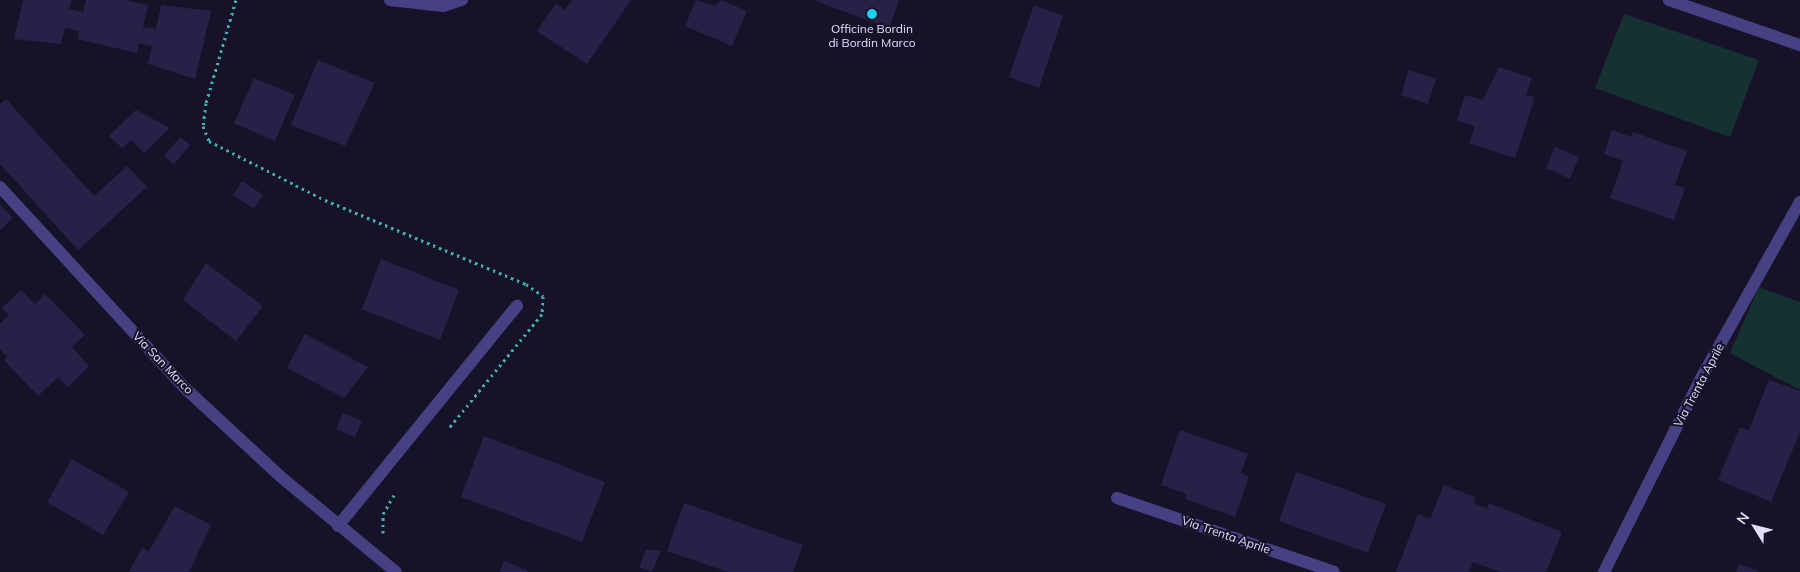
<!DOCTYPE html>
<html>
<head>
<meta charset="utf-8">
<style>
  body { margin:0 }
  #map { position:relative; width:1800px; height:572px; overflow:hidden; background:#171228; font-family:Mulish,sans-serif }
  div>[style] { position:absolute }
  [style*='--x'] { left:calc(var(--x)*1px); top:calc(var(--y)*1px); width:calc(var(--w)*1px); rotate:calc(var(--a)*1deg) }
  .green>* { inset:0; background:#163131 }
  .building>* { inset:0; background:#292047 }
  .path>* { height:3px; margin-top:-1.5px; transform-origin:0; background:repeating-linear-gradient(90deg,#3bb2ad 0 2.5px,transparent 0 6.5px) }
  .minor>* { height:12px; margin:-6px; padding:0 6px; transform-origin:6px; border-radius:6px; background:#454183 }
  .dots>* { width:14px; height:14px; translate:-50% -50%; box-sizing:border-box; border:2px solid #171228; border-radius:50% }
  span { translate:-50% -50%; white-space:nowrap; text-align:center; line-height:1.15; -webkit-text-stroke:4px #171228; paint-order:stroke }
  .poi-label { font-size:12px; color:#e1dcfc }
  .street-label { font-size:12px; color:#e1dcfc }
  .north { position:absolute; left:1730px; top:502px; width:50px; height:50px; -webkit-text-stroke:4px #171228; paint-order:stroke; rotate:306deg; font-size:14px; font-weight:700; line-height:20px; text-align:center; color:#e1dcfc }
  .north::after { content:''; display:block; margin:auto; width:18px; height:22px; background:#e1dcfc; clip-path:polygon(50% 0,100% 100%,50% 72%,0 100%) }
</style>
</head>
<body>
<div id="map">
  <div class="green">
    <i style="clip-path:polygon(1624px 14px,1759px 60px,1730px 137px,1595px 88px)"></i>
    <i style="clip-path:polygon(1759px 287px,1800px 302px,1800px 390px,1730px 353px)"></i>
  </div>
  <div class="building">
    <i style="clip-path:polygon(23px 0,71px 0,69px 9px,83px 12px,86px 0,124px 0,148px 5px,143px 27px,156px 29px,161px 5px,211px 11px,195px 79px,148px 64px,152px 46px,139px 43px,137px 53px,77px 39px,79px 31px,65px 28px,61px 44px,14px 39px)"></i>
    <i style="clip-path:polygon(572px 0,631px 0,587px 64px,537px 31px,556px 3px,565px 10px)"></i>
    <i style="clip-path:polygon(696px 0,715px 6px,721px 0,747px 11px,732px 46px,685px 26px)"></i>
    <i style="clip-path:polygon(813px 0,899px 0,889px 28px)"></i>
    <i style="clip-path:polygon(1034px 5px,1063px 16px,1039px 88px,1009px 77px)"></i>
    <i style="clip-path:polygon(318px 60px,375px 83px,345px 146px,291px 125px)"></i>
    <i style="clip-path:polygon(1499px 67px,1532px 78px,1526px 95px,1535px 97px,1515px 158px,1469px 143px,1475px 126px,1457px 120px,1465px 95px,1483px 100px)"></i>
    <i style="clip-path:polygon(1409px 70px,1436px 79px,1428px 104px,1401px 95px)"></i>
    <i style="clip-path:polygon(254px 78px,295px 95px,275px 141px,234px 123px)"></i>
    <i style="clip-path:polygon(6px 99px,94px 196px,127px 166px,147px 187px,78px 250px,0 164px,0 104px)"></i>
    <i style="clip-path:polygon(136px 110px,170px 128px,144px 153px,131px 140px,122px 148px,109px 136px)"></i>
    <i style="clip-path:polygon(1612px 130px,1631px 137px,1633px 132px,1687px 151px,1675px 185px,1685px 188px,1674px 220px,1610px 198px,1623px 161px,1604px 154px)"></i>
    <i style="clip-path:polygon(180px 137px,190px 145px,174px 164px,164px 156px)"></i>
    <i style="clip-path:polygon(1555px 147px,1579px 157px,1570px 179px,1546px 168px)"></i>
    <i style="clip-path:polygon(242px 181px,263px 195px,254px 209px,233px 195px)"></i>
    <i style="clip-path:polygon(0 204px,13px 218px,0 230px)"></i>
    <i style="clip-path:polygon(381px 259px,459px 290px,440px 340px,362px 309px)"></i>
    <i style="clip-path:polygon(206px 263px,263px 306px,236px 341px,183px 300px)"></i>
    <i style="clip-path:polygon(21px 290px,35px 304px,45px 294px,85px 335px,72px 347px,89px 366px,68px 387px,58px 377px,38px 396px,4px 360px,7px 357px,0 349px,0 324px,9px 315px,2px 308px)"></i>
    <i style="clip-path:polygon(305px 334px,368px 367px,344px 398px,287px 368px)"></i>
    <i style="clip-path:polygon(1769px 380px,1800px 391px,1800px 432px,1771px 502px,1718px 480px,1740px 427px,1749px 430px)"></i>
    <i style="clip-path:polygon(343px 413px,362px 421px,355px 437px,336px 429px)"></i>
    <i style="clip-path:polygon(1180px 430px,1248px 454px,1241px 473px,1249px 476px,1235px 517px,1185px 499px,1187px 494px,1161px 485px)"></i>
    <i style="clip-path:polygon(484px 436px,605px 482px,582px 542px,461px 497px)"></i>
    <i style="clip-path:polygon(72px 459px,129px 492px,103px 535px,47px 502px)"></i>
    <i style="clip-path:polygon(1296px 472px,1386px 504px,1368px 553px,1279px 521px)"></i>
    <i style="clip-path:polygon(1444px 485px,1475px 497px,1474px 503px,1487px 509px,1489px 503px,1562px 532px,1546px 572px,1500px 572px,1473px 562px,1469px 572px,1396px 572px,1418px 514px,1430px 519px)"></i>
    <i style="clip-path:polygon(684px 503px,803px 545px,793px 572px,728px 572px,667px 551px)"></i>
    <i style="clip-path:polygon(175px 506px,211px 525px,189px 572px,129px 572px,142px 548px,149px 551px)"></i>
    <i style="clip-path:polygon(646px 549px,661px 551px,652px 572px,639px 567px)"></i>
    <i style="clip-path:polygon(504px 561px,527px 570px,526px 572px,500px 572px)"></i>
    <i style="clip-path:polygon(1739px 564px,1761px 572px,1736px 572px)"></i>
  </div>
  <div class="path">
    <i style="--x:236;--y:0;--w:107;--a:106.2"></i>
    <i style="--x:206;--y:103;--w:23;--a:97"></i>
    <i style="--x:203;--y:126;--w:16;--a:68"></i>
    <i style="--x:209;--y:141;--w:130;--a:27"></i>
    <i style="--x:325;--y:200;--w:218;--a:22.7"></i>
    <i style="--x:526;--y:284;--w:21;--a:35"></i>
    <i style="--x:543;--y:296;--w:18;--a:93"></i>
    <i style="--x:542;--y:314;--w:147;--a:129.2"></i>
    <i style="--x:383;--y:533;--w:19;--a:-90"></i>
    <i style="--x:383;--y:514;--w:22;--a:-60"></i>
  </div>
  <div class="minor">
    <i style="--x:390;--y:0;--w:53;--a:6.5"></i>
    <i style="--x:443;--y:6;--w:20;--a:-18"></i>
    <i style="--x:1669;--y:0;--w:139;--a:19"></i>
    <i style="--x:0;--y:187;--w:275;--a:47.4"></i>
    <i style="--x:186;--y:389;--w:129;--a:42.8"></i>
    <i style="--x:281;--y:477;--w:149;--a:39.6"></i>
    <i style="--x:1117;--y:498;--w:229;--a:18.8"></i>
    <i style="--x:338;--y:526;--w:284;--a:-50.9"></i>
    <i style="--x:1604;--y:572;--w:215;--a:-63.4"></i>
    <i style="--x:1700;--y:380;--w:204;--a:-60.7"></i>
  </div>
  <div class="dots">
    <i style="left:872px;top:14px;background:#18d2ec"></i>
  </div>
  <div class="poi-label">
    <span style="left:872px;top:36px">Officine Bordin<br>di Bordin Marco</span>
  </div>
  <div class="street-label">
    <span style="left:163px;top:363px;rotate:46deg">Via San Marco</span>
    <span style="left:1699px;top:385px;rotate:-62deg">Via Trenta Aprile</span>
    <span style="left:1226px;top:535px;rotate:19deg">Via Trenta Aprile</span>
  </div>
  <div class="north">N</div>
</div>
</body>
</html>
